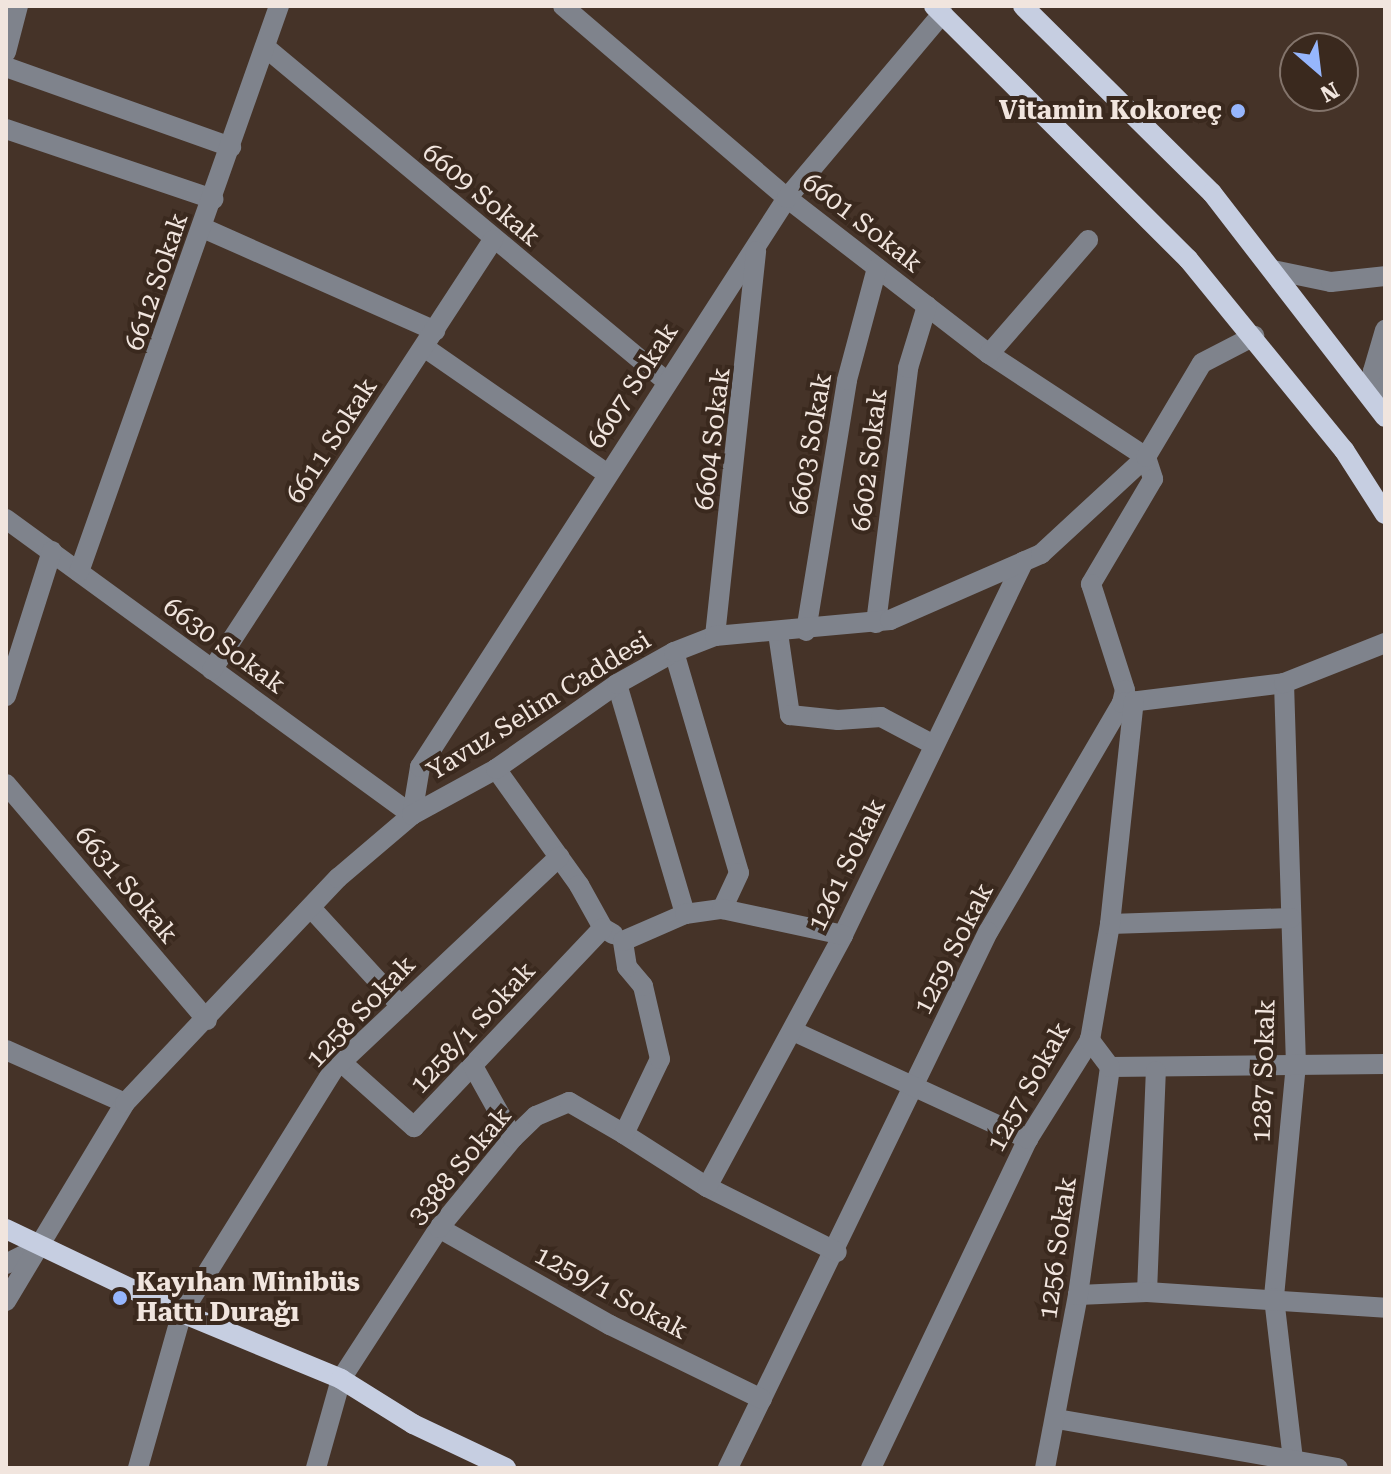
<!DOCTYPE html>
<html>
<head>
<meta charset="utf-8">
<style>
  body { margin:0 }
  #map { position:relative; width:1391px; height:1474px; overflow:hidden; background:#453328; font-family:"Roboto Serif",serif }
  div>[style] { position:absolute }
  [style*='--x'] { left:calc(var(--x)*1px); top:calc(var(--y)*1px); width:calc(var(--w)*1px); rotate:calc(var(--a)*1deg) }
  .minor>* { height:20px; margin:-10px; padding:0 10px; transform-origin:10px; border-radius:10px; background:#7f838c }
  .major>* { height:20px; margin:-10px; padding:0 10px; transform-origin:10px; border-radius:10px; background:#c6cee1 }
  .dots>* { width:22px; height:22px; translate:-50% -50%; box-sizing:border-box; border:4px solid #3a291e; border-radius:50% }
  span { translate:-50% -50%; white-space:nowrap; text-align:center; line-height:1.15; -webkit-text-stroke:8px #3a291e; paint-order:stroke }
  .poi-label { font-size:26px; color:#f1e5de; font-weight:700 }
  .right { translate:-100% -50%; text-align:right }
  .left { translate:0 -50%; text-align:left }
  .street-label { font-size:26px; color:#f1e5de }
  .frame { position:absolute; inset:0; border:8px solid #f1e5de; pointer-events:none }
  .north { position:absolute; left:1279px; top:32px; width:80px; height:80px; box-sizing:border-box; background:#3a291e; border:2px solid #83746b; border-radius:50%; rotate:152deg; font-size:22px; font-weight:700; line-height:32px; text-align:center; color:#f1e5de }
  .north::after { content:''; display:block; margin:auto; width:28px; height:36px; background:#96b6fd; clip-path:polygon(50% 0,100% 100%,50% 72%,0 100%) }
</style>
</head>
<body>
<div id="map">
  <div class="minor">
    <i style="--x:563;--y:6;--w:295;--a:40.6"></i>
    <i style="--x:787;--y:198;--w:255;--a:37.7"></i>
    <i style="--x:989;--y:354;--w:188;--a:33.3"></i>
    <i style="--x:1146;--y:457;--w:23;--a:72"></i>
    <i style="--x:1153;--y:479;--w:122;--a:120.6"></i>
    <i style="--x:1091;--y:584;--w:111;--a:72.2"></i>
    <i style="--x:1125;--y:690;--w:13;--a:103"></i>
    <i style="--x:1122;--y:703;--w:265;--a:120.3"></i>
    <i style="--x:988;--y:932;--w:596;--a:115.88"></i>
    <i style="--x:265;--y:47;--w:522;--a:39.79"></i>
    <i style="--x:6;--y:52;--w:48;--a:-75.4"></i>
    <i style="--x:6;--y:67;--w:239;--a:19.6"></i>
    <i style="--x:6;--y:129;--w:219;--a:18.7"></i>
    <i style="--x:203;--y:228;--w:254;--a:23.9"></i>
    <i style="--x:1273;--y:270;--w:59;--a:11.7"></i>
    <i style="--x:1331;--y:282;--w:54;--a:-6.3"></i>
    <i style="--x:424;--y:347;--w:221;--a:34.7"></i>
    <i style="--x:989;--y:354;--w:151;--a:-49"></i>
    <i style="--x:1377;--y:404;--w:33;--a:-97"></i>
    <i style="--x:1373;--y:371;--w:43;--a:-73.7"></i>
    <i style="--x:6;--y:519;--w:502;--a:36.09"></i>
    <i style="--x:412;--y:815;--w:49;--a:-80.5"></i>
    <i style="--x:420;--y:767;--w:677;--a:-57.18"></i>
    <i style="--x:787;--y:198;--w:242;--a:-49.9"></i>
    <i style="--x:79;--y:572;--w:600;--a:-70.54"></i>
    <i style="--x:876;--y:623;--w:257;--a:-82.8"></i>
    <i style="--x:908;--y:368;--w:65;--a:-73"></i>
    <i style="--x:806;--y:631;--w:254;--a:-80.7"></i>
    <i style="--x:847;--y:380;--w:116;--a:-75"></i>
    <i style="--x:778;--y:633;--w:83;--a:81.7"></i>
    <i style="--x:790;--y:715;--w:48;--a:5.9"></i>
    <i style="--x:838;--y:720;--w:43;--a:-4"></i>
    <i style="--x:881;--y:717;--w:60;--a:27.8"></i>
    <i style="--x:715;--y:636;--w:387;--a:-83.9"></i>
    <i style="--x:674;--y:652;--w:230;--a:73.6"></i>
    <i style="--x:739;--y:873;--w:40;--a:115"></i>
    <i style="--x:212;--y:670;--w:514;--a:-56.84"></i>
    <i style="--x:1284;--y:683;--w:381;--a:88.2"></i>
    <i style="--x:1296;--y:1064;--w:235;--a:95.4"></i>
    <i style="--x:1274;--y:1298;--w:163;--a:83.3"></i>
    <i style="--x:617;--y:684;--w:240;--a:73.5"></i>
    <i style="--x:6;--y:696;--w:152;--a:-72.4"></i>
    <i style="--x:1122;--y:703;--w:163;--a:-7"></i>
    <i style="--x:1284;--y:683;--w:109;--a:-21.6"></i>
    <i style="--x:496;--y:769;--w:143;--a:54.4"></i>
    <i style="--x:579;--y:885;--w:49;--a:60.8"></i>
    <i style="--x:603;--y:928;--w:12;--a:31"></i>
    <i style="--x:6;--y:784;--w:310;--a:49.6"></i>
    <i style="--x:311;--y:908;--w:133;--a:47.4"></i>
    <i style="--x:1110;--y:924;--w:181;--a:-1.9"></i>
    <i style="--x:793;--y:1031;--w:259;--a:24.7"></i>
    <i style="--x:6;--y:1050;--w:130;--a:24"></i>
    <i style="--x:341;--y:1062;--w:98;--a:41.7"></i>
    <i style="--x:414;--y:1127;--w:274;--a:-46.5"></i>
    <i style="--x:473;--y:1066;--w:82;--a:60.9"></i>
    <i style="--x:1110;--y:1067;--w:275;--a:-0.6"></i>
    <i style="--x:624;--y:1134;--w:98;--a:32.6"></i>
    <i style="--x:707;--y:1187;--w:145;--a:26.6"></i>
    <i style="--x:707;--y:1187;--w:286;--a:-61.6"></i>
    <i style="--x:843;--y:935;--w:415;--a:-64.2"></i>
    <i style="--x:439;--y:1228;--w:197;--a:29.6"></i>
    <i style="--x:610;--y:1325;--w:169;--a:26"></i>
    <i style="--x:6;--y:1264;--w:36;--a:-27"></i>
    <i style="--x:1147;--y:1292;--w:221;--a:-87.7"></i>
    <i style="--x:1078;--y:1295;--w:69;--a:-2.5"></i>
    <i style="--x:1147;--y:1292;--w:239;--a:3.8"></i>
    <i style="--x:6;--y:1301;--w:231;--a:-59"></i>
    <i style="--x:125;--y:1103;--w:310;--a:-46.6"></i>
    <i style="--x:338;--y:878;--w:97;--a:-40.4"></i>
    <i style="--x:412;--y:815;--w:96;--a:-28.7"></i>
    <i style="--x:496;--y:769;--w:148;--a:-35.1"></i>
    <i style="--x:617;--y:684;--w:65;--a:-29.3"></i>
    <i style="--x:674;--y:652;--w:44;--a:-21.3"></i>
    <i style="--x:715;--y:636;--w:176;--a:-5.2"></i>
    <i style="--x:890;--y:620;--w:165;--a:-23.6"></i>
    <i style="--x:1041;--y:554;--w:143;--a:-42.7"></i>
    <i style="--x:1146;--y:457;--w:109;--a:-59.2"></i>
    <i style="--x:1202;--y:363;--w:59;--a:-27.4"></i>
    <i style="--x:1057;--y:1419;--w:285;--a:9.9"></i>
    <i style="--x:138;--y:1468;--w:161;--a:-74.2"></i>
    <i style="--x:182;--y:1313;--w:286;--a:-58.1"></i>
    <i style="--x:333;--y:1070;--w:311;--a:-43.3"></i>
    <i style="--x:316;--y:1468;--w:92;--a:-74.3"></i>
    <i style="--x:341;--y:1379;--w:180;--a:-57"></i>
    <i style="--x:439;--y:1228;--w:117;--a:-50.6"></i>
    <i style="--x:513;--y:1138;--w:32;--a:-44"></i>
    <i style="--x:536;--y:1116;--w:36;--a:-23"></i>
    <i style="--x:569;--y:1102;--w:64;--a:30.2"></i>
    <i style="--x:624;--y:1134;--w:83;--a:-64.4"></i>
    <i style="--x:660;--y:1059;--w:75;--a:-103.1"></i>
    <i style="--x:643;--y:986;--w:25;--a:-130"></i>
    <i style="--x:627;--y:967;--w:26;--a:-99"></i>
    <i style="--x:623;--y:941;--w:68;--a:-23.5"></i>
    <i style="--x:685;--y:914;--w:37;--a:-8"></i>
    <i style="--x:722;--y:909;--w:124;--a:12.1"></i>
    <i style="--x:871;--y:1468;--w:365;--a:-64.5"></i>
    <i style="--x:1028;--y:1139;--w:117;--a:-57.9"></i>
    <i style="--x:1090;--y:1040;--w:118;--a:-80.2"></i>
    <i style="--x:1110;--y:924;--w:224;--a:-83.9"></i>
    <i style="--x:1045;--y:1468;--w:176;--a:-79.2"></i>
    <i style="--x:1078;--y:1295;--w:230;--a:-82"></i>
    <i style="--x:1110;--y:1067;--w:34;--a:-127"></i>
  </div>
  <div class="major">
    <i style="--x:934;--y:6;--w:359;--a:44.9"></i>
    <i style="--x:1188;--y:259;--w:247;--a:50.8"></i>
    <i style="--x:1344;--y:450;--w:76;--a:57.4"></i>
    <i style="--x:1023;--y:6;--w:266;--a:44.7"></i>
    <i style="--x:1212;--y:193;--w:283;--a:52.3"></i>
    <i style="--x:6;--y:1229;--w:195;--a:25.5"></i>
    <i style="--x:182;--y:1313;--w:172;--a:22.5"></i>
    <i style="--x:341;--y:1379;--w:85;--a:32"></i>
    <i style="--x:413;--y:1424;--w:103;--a:25.3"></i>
  </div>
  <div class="dots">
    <i style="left:1238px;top:111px;background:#96b6fd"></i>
    <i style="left:120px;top:1298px;background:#96b6fd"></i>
  </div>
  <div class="poi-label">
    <span class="right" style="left:1222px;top:111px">Vitamin Kokoreç</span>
    <span class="left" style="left:136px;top:1298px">Kayıhan Minibüs<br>Hattı Durağı</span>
  </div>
  <div class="street-label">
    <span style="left:481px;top:195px;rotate:40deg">6609 Sokak</span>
    <span style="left:862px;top:223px;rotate:38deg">6601 Sokak</span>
    <span style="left:157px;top:282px;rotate:-71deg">6612 Sokak</span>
    <span style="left:633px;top:386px;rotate:-57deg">6607 Sokak</span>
    <span style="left:713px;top:439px;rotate:-83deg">6604 Sokak</span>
    <span style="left:332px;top:441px;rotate:-57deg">6611 Sokak</span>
    <span style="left:811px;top:444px;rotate:-80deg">6603 Sokak</span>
    <span style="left:870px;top:460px;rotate:-83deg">6602 Sokak</span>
    <span style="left:224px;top:646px;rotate:36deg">6630 Sokak</span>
    <span style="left:539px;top:706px;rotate:-32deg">Yavuz Selim Caddesi</span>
    <span style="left:847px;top:865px;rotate:-64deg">1261 Sokak</span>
    <span style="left:126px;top:885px;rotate:50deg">6631 Sokak</span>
    <span style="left:954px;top:949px;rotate:-63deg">1259 Sokak</span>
    <span style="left:361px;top:1012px;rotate:-46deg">1258 Sokak</span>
    <span style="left:473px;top:1028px;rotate:-47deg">1258/1 Sokak</span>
    <span style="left:1264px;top:1071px;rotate:-88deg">1287 Sokak</span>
    <span style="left:1029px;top:1087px;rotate:-61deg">1257 Sokak</span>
    <span style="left:460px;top:1166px;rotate:-50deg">3388 Sokak</span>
    <span style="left:1058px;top:1248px;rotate:-82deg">1256 Sokak</span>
    <span style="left:611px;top:1293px;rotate:28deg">1259/1 Sokak</span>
  </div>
  <div class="frame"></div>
  <div class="north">N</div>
</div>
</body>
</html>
